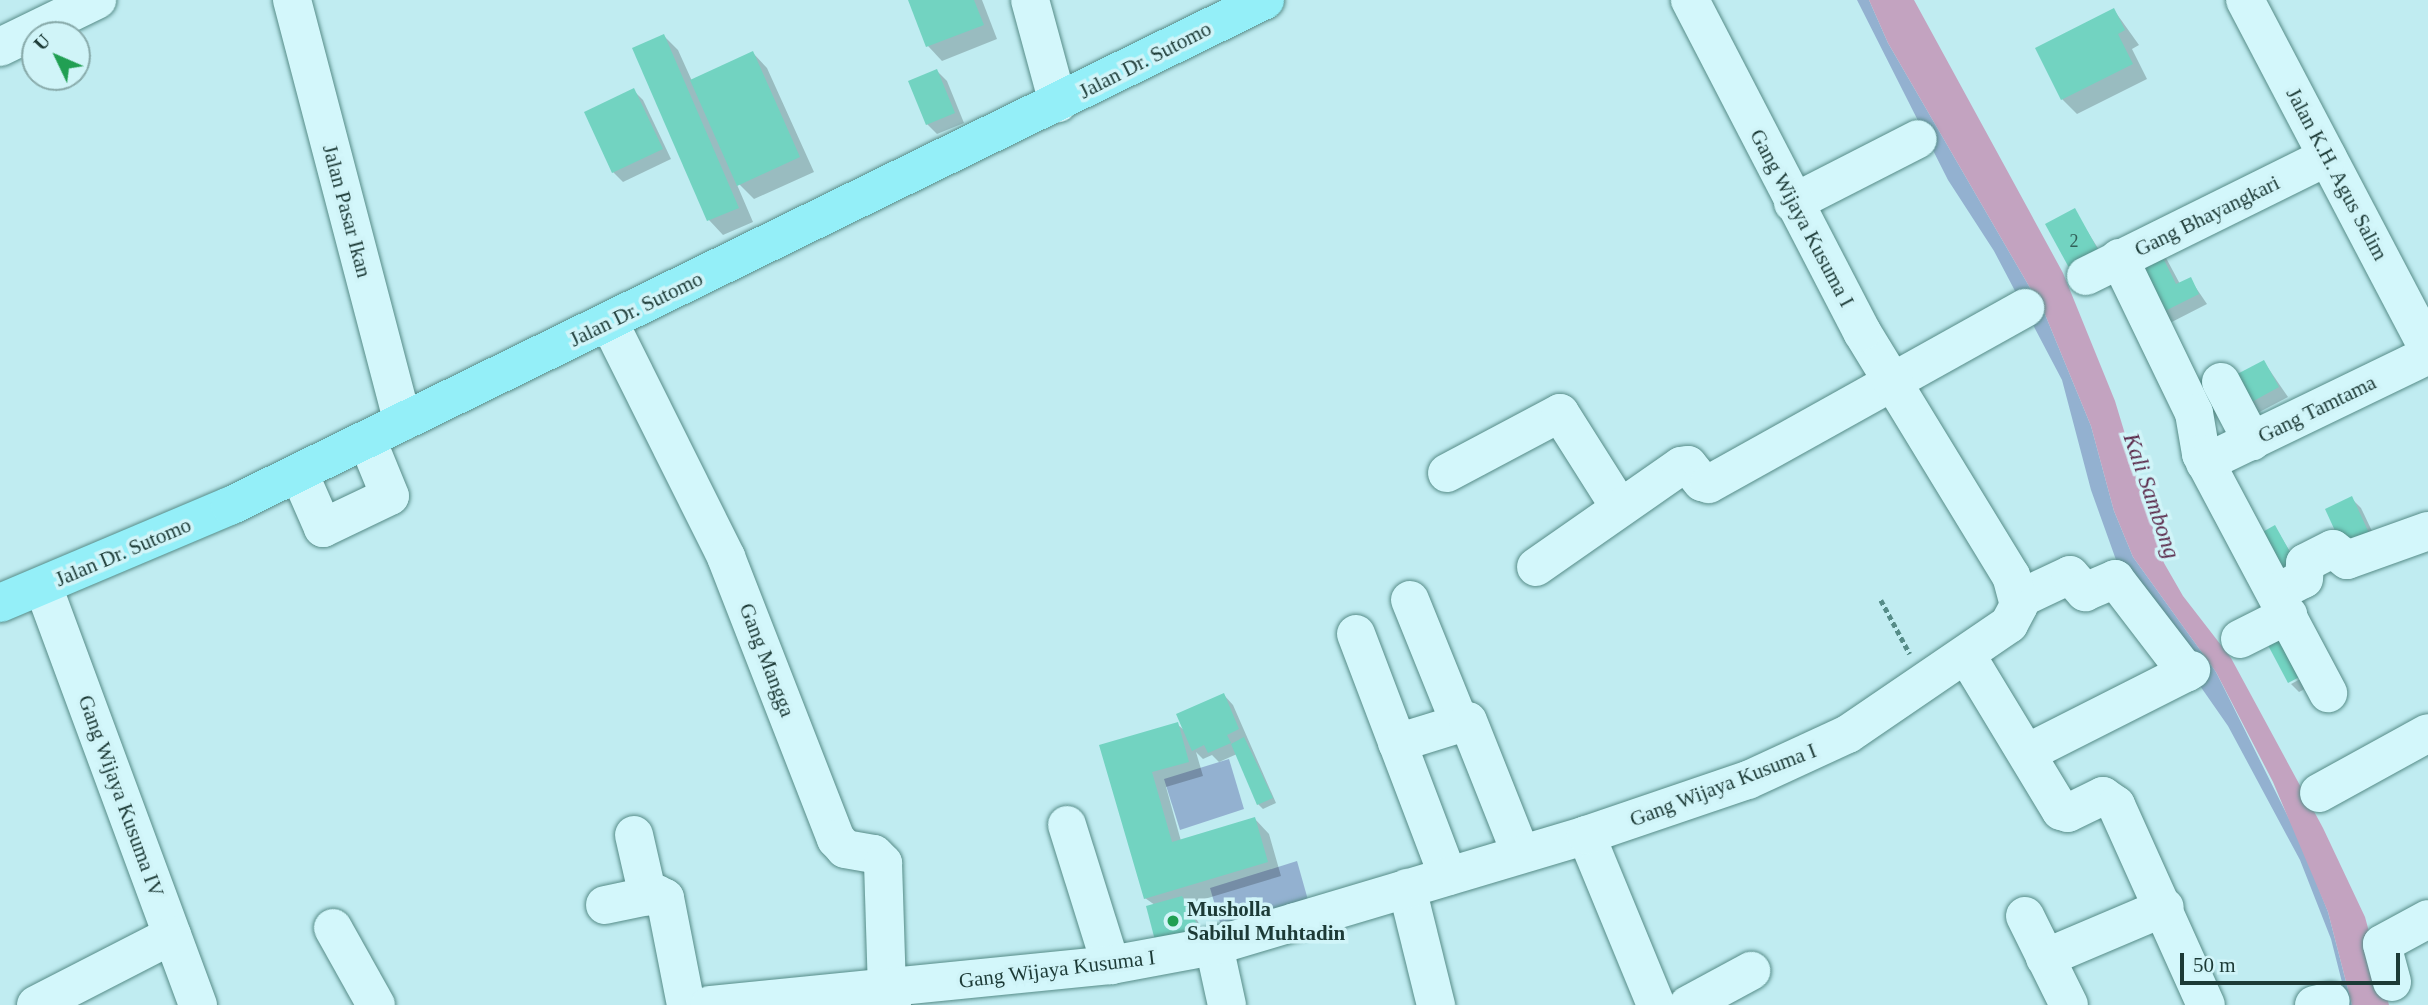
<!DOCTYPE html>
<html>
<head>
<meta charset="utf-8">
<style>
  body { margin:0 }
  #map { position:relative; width:2428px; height:1005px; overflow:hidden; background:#c0ecf1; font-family:Georgia,serif }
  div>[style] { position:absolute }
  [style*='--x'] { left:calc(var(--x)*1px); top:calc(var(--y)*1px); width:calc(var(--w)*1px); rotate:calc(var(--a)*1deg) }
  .green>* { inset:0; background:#93b1d0 }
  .water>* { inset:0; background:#c3a3c0 }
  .shadow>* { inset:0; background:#0003 }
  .building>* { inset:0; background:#72d3c1 }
  .path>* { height:4.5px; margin-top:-2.25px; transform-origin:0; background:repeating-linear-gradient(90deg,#568c88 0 5px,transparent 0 8.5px) }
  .roads { filter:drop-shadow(0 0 2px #568c88) drop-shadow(0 0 2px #568c88) }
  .minor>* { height:38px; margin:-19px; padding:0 19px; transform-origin:19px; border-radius:19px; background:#d3f7fb }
  .major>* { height:38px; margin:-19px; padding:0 19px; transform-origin:19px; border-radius:19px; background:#94eff8 }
  .dots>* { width:19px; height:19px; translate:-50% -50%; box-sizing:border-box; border:4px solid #d0f4f8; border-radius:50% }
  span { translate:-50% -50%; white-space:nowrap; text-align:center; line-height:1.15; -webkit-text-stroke:7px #d0f4f8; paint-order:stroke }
  .number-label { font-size:18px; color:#326059 }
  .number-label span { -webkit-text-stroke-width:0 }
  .street-label { font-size:21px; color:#1c3a36 }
  .poi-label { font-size:21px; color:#1c3a36; font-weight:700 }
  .left { translate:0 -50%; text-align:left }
  .water-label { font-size:23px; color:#5b2a4b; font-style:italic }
  .north { position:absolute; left:21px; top:21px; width:70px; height:70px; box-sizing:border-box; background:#d0f4f8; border:2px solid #8aa; border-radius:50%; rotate:314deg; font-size:19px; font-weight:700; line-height:28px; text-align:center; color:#1c3a36 }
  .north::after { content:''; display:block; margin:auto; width:24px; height:32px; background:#219f53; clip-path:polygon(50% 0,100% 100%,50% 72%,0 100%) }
  .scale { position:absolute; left:2180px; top:953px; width:220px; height:32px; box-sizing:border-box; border:4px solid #1c3a36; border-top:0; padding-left:9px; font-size:21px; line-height:24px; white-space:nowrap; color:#1c3a36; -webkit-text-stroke:5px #d0f4f8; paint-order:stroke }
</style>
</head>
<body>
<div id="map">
  <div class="green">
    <i style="clip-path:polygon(1857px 0,1869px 0,1888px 43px,2044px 312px,2091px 426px,2114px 511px,2133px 557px,2216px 672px,2300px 841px,2328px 912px,2352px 1005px,2332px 1005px,2346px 998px,2331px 939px,2300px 860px,2228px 726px,2120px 571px,2091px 490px,2062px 380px,1994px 251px,1948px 180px)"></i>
    <i style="clip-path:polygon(1229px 759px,1244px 809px,1180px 830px,1164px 779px)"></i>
    <i style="clip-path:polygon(1297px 861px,1308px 900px,1221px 926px,1210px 888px)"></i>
  </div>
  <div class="water">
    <i style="clip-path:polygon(1869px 0,1914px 0,2063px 273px,2115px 401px,2164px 563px,2183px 596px,2231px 658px,2323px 828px,2365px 917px,2389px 1005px,2352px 1005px,2328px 912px,2273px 782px,2216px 672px,2133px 557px,2114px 511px,2091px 426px,2044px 312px,1888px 43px)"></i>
  </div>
  <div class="shadow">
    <i style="clip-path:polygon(910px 0,982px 0,997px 39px,942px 61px,928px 46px)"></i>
    <i style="clip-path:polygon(2114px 10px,2139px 45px,2132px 49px,2147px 79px,2077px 114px,2062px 99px)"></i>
    <i style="clip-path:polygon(664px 36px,678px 50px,692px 81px,753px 53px,767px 68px,814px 172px,754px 199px,735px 180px,753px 222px,723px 235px,709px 220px)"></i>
    <i style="clip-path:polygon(937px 71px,947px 81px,964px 123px,937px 134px,927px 124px)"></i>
    <i style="clip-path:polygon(634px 91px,643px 100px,671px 159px,623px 182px,613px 172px)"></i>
    <i style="clip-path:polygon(2074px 210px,2111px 269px,2085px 284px)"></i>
    <i style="clip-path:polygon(2165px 256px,2180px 284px,2190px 279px,2207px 304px,2164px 326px,2127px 261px)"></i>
    <i style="clip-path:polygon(2264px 362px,2288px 397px,2250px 417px,2241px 408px)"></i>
    <i style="clip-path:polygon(2351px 498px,2361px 508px,2383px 554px,2359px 566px)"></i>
    <i style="clip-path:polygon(2275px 527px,2310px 584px,2289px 595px)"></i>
    <i style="clip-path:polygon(2317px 670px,2322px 680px,2299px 692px,2291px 684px)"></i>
    <i style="clip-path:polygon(1224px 695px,1233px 705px,1276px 803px,1263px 809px,1258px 804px,1237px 754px,1219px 762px,1212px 755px,1203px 759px,1196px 752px,1203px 776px,1166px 787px,1181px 841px,1255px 819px,1269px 834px,1281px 876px,1188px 904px,1211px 945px,1145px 898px,1101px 746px,1177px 724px,1185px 731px)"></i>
  </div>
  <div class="building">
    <i style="clip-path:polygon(908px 0,974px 0,984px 25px,926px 47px)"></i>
    <i style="clip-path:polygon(2114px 8px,2125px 30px,2118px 34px,2133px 64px,2061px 100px,2035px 48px)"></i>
    <i style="clip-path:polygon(664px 34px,739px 208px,707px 221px,632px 48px)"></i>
    <i style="clip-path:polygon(753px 51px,800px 157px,737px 186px,690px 80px)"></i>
    <i style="clip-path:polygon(937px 69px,955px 113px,926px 125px,908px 81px)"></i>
    <i style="clip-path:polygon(634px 88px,663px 149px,612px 173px,584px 112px)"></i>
    <i style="clip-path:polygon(2075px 208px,2103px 259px,2073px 275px,2045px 224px)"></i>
    <i style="clip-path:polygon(2156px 244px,2176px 284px,2191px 277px,2199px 294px,2153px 317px,2124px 260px)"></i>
    <i style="clip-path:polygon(2264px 360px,2279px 387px,2239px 409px,2224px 381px)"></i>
    <i style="clip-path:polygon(2352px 496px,2374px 544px,2347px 557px,2325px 509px)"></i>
    <i style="clip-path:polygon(2275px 525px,2302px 574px,2278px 587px,2252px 538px)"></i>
    <i style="clip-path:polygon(2286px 619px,2313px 670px,2288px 683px,2261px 632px)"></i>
    <i style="clip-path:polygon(1224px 693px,1239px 729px,1227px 735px,1231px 743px,1208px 753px,1204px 745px,1192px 751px,1176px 714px)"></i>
    <i style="clip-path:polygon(1178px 722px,1189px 762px,1152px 772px,1172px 842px,1255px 817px,1268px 862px,1144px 899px,1099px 745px)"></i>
    <i style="clip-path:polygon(1244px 737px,1273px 798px,1257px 805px,1231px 744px)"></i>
    <i style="clip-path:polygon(1182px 896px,1203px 935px,1157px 948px,1146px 906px)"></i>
  </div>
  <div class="path">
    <i style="--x:1881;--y:600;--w:61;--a:61.8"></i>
  </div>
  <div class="roads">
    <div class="minor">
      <i style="--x:292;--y:0;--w:436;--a:75.3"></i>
      <i style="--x:1030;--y:0;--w:107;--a:74.8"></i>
      <i style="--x:2245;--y:0;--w:394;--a:62.3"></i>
      <i style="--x:0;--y:47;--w:108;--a:-25.9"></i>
      <i style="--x:1793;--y:203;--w:140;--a:-27.1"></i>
      <i style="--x:2119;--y:258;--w:172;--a:64.2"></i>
      <i style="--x:2194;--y:413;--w:42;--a:80.3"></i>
      <i style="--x:2201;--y:454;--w:271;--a:62"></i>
      <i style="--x:2086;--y:276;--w:269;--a:-26.3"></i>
      <i style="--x:609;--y:322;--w:263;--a:63.5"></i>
      <i style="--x:726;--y:557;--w:303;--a:68.7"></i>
      <i style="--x:836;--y:839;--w:13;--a:48"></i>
      <i style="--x:845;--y:849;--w:29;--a:10"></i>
      <i style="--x:874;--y:854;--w:13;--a:45"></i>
      <i style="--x:883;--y:863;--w:125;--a:88.2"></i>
      <i style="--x:887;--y:988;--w:18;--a:74"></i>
      <i style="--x:2221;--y:382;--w:67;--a:62.3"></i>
      <i style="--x:2205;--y:463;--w:248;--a:-25.8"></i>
      <i style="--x:299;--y:473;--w:60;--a:66.4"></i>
      <i style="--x:323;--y:528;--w:74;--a:-25.5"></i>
      <i style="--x:390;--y:496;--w:61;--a:-112.3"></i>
      <i style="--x:1447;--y:473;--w:128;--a:-28"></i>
      <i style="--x:1560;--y:413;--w:112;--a:57.7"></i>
      <i style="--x:1536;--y:567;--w:177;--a:-34.9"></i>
      <i style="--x:1681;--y:466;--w:7;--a:-8"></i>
      <i style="--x:1688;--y:465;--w:22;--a:51"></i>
      <i style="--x:1702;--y:482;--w:7;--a:16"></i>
      <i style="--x:1709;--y:484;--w:362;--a:-29.1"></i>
      <i style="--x:43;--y:586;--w:447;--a:69.7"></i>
      <i style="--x:2276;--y:593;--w:31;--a:-27"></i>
      <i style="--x:2304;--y:579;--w:16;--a:-86"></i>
      <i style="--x:2305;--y:563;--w:31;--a:-27"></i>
      <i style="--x:2333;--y:549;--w:18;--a:38"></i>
      <i style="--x:2347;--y:560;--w:86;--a:-19.7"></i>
      <i style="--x:2019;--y:599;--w:56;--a:-25.2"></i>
      <i style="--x:2070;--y:575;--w:23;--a:49"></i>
      <i style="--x:2085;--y:592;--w:33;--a:-23"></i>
      <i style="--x:2115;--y:579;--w:118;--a:52.5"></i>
      <i style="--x:1410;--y:600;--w:131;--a:68"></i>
      <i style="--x:1356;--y:634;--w:259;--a:69.2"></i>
      <i style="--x:2240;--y:639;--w:54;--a:-26.6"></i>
      <i style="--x:1967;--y:656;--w:181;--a:58.8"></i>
      <i style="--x:2061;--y:811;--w:7;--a:16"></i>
      <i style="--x:2068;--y:813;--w:39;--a:-26"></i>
      <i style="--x:2103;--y:796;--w:16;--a:35"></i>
      <i style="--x:2116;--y:805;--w:219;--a:65.8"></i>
      <i style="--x:1397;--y:743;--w:74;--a:-17.2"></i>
      <i style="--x:1468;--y:721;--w:143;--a:68.3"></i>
      <i style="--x:2027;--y:753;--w:184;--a:-26.8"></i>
      <i style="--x:2319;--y:793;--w:124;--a:-28.8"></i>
      <i style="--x:1067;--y:825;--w:147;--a:72.6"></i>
      <i style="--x:634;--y:835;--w:63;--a:77.1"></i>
      <i style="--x:1586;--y:835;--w:184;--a:67.6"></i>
      <i style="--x:1407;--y:888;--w:121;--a:76.1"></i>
      <i style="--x:605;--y:905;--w:53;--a:-11.9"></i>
      <i style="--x:657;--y:894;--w:9;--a:27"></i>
      <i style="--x:665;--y:898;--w:109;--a:78.9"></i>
      <i style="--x:2025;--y:916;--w:99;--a:63.7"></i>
      <i style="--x:333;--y:928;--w:88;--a:60.8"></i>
      <i style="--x:1214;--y:946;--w:60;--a:77.6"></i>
      <i style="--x:2045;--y:958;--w:130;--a:-23"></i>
      <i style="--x:2392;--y:982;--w:39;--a:-105"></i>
      <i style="--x:2382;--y:944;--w:52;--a:-28.5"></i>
      <i style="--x:36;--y:1005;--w:153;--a:-27.2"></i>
      <i style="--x:710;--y:1005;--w:403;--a:-5.7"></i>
      <i style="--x:1111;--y:965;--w:105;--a:-10.5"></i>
      <i style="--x:1214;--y:946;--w:84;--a:-16.5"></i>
      <i style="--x:1295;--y:922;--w:304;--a:-16.6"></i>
      <i style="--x:1586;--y:835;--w:171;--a:-18.8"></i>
      <i style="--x:1748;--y:780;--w:110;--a:-24.7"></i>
      <i style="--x:1848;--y:734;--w:195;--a:-34.3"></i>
      <i style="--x:2009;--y:624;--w:21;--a:-62"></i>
      <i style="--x:2019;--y:605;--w:30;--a:-105"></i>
      <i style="--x:2011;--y:576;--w:286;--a:-121.4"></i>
      <i style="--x:1862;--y:332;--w:374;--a:-117.4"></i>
      <i style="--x:1688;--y:1005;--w:72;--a:-28.4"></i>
      <i style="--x:2314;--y:1005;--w:17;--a:-13"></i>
    </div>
    <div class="major">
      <i style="--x:0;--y:603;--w:250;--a:-22.9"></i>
      <i style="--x:230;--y:506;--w:1152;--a:-26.05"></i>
    </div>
  </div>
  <div class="dots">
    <i style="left:1173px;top:921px;background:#219f53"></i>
  </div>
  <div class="number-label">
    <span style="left:2074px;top:241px">2</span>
  </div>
  <div class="street-label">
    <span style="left:1145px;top:60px;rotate:-27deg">Jalan Dr. Sutomo</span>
    <span style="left:2337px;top:174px;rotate:62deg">Jalan K.H. Agus Salim</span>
    <span style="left:347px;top:211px;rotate:75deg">Jalan Pasar Ikan</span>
    <span style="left:2207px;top:216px;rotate:-26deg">Gang Bhayangkari</span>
    <span style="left:1802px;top:218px;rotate:62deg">Gang Wijaya Kusuma I</span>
    <span style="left:636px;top:309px;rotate:-26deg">Jalan Dr. Sutomo</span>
    <span style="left:2317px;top:409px;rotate:-26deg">Gang Tamtama</span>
    <span style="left:123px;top:552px;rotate:-23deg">Jalan Dr. Sutomo</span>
    <span style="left:767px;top:660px;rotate:69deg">Gang Mangga</span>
    <span style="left:1723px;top:785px;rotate:-21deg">Gang Wijaya Kusuma I</span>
    <span style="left:121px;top:796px;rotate:70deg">Gang Wijaya Kusuma IV</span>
    <span style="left:1057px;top:969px;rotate:-7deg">Gang Wijaya Kusuma I</span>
  </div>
  <div class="poi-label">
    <span class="left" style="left:1187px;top:921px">Musholla<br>Sabilul Muhtadin</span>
  </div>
  <div class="water-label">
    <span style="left:2151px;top:496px;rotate:71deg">Kali Sambong</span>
  </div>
  <div class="north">U</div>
  <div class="scale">50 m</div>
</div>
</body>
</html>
